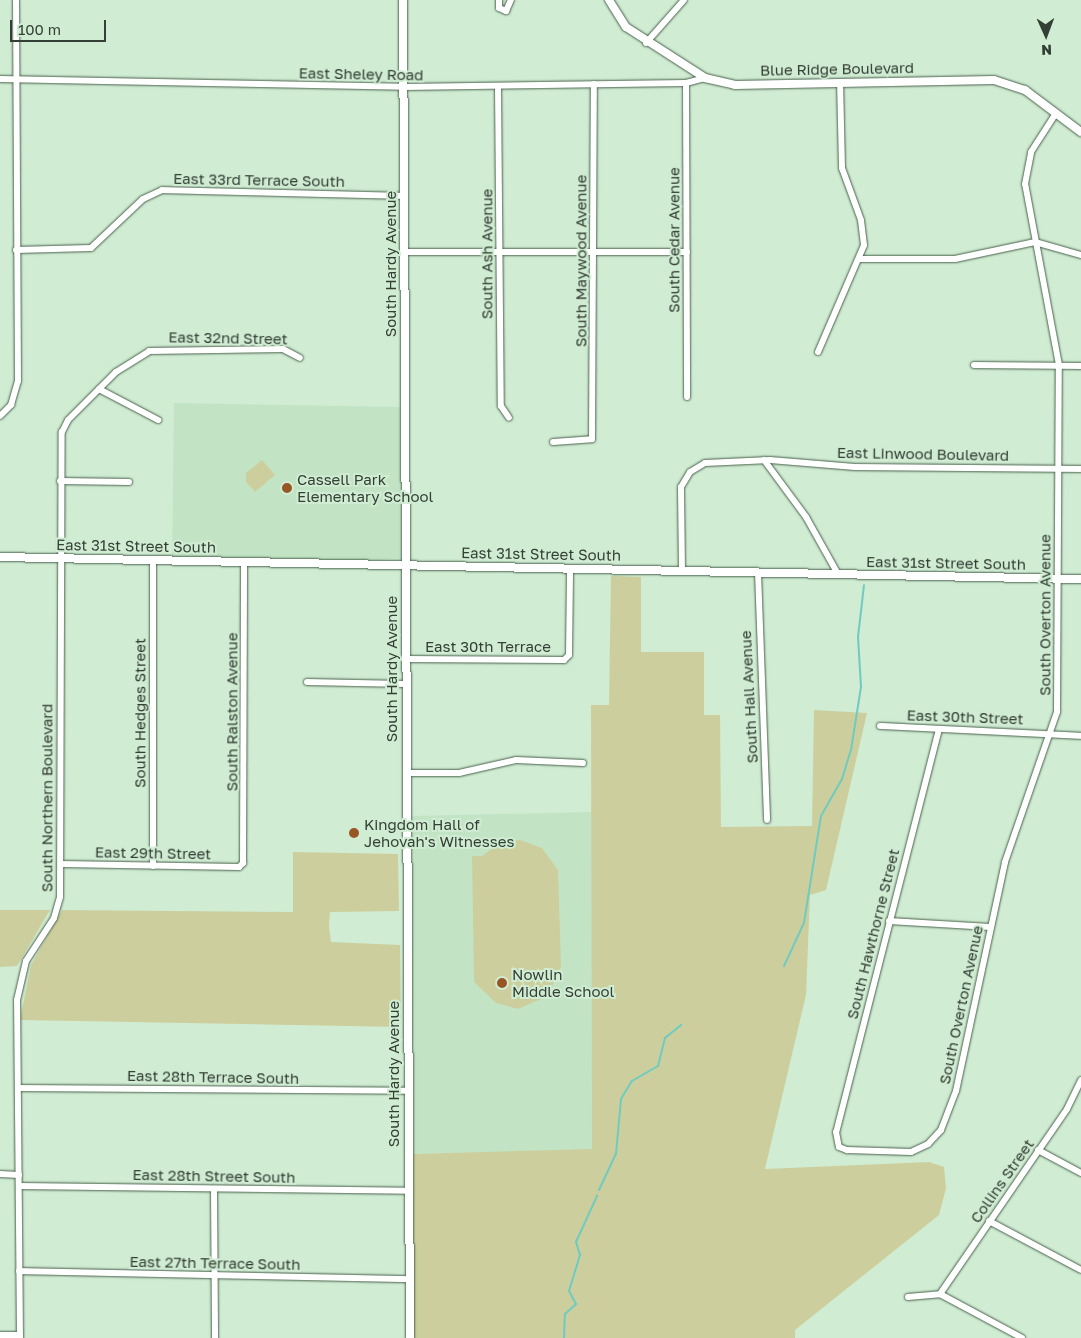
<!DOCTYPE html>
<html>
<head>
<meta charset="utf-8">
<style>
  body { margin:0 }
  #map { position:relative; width:1081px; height:1338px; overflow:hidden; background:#d0ecd3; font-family:"Golos Text",sans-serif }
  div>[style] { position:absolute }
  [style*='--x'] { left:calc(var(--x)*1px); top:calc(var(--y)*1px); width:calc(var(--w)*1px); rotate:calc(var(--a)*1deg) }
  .built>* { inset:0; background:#c2e4c5 }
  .green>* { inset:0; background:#cccf9d }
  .stream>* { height:2px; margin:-1px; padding:0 1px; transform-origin:1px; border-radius:1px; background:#6fcbc0 }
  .roads { filter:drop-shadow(0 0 1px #49614b) drop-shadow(0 0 1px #49614b) }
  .minor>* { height:6px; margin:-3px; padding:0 3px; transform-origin:3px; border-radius:3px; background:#fff }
  .tertiary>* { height:8px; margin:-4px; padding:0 4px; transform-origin:4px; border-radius:4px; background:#fff }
  .dots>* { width:14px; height:14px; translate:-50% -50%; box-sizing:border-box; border:2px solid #d0ecd3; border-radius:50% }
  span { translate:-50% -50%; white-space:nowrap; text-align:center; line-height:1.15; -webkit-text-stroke:4px #d0ecd3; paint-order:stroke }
  .street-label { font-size:15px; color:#343f35 }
  .poi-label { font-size:15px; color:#343f35 }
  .left { translate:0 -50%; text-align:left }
  .north { position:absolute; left:1021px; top:10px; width:50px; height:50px; -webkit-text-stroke:4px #d0ecd3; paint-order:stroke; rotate:178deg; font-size:14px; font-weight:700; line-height:20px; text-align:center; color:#343f35 }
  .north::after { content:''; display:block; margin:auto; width:18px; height:22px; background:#343f35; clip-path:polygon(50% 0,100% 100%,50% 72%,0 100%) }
  .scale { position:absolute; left:10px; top:20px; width:96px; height:22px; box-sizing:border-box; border:2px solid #343f35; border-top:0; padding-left:6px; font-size:15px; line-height:18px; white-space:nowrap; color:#343f35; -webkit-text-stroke:4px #d0ecd3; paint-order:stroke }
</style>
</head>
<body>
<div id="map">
  <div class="built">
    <i style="clip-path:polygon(174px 403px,402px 407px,401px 558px,361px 561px,172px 557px)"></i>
    <i style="clip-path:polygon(593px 812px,592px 1150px,413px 1154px,412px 816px)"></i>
  </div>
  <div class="green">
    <i style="clip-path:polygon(262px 460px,275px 475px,255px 492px,246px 482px,246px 473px)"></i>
    <i style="clip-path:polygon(611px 576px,641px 577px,641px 652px,704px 652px,704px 715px,720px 715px,721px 827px,812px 826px,814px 710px,867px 713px,826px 890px,810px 895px,806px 995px,765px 1169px,929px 1162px,944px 1167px,946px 1188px,939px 1215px,795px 1330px,795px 1338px,413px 1338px,413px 1154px,592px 1149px,591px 705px,609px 705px)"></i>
    <i style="clip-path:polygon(520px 840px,542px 848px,558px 870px,561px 966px,548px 996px,518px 1009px,496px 1003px,474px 982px,472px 856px,482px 856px,501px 842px)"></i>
    <i style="clip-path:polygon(293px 852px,398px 854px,399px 911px,330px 912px,329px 926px,331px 942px,400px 945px,401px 1027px,20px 1020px,31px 965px,62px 910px,293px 912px)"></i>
    <i style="clip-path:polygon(0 910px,50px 910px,17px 966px,0 967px)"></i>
  </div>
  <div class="stream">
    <i style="--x:784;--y:966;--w:47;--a:-65.1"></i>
    <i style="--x:804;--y:923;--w:108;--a:-81"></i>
    <i style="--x:821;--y:816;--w:43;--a:-60.4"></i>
    <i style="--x:842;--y:779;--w:30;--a:-73"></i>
    <i style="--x:851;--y:750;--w:64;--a:-81"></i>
    <i style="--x:861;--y:687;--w:50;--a:-93.4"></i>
    <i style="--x:858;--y:637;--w:52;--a:-83.4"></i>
    <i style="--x:599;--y:1190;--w:40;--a:-65"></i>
    <i style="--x:616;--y:1154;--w:55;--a:-84.8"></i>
    <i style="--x:621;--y:1099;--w:21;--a:-59"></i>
    <i style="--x:632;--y:1081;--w:30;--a:-30"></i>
    <i style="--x:658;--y:1066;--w:29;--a:-76"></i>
    <i style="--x:665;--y:1038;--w:21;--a:-39"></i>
    <i style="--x:564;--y:1338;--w:24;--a:-88"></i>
    <i style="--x:565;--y:1314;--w:15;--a:-42"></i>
    <i style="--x:576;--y:1304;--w:15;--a:-118"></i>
    <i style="--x:569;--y:1291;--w:38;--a:-73"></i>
    <i style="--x:580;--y:1255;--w:14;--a:-107"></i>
    <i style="--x:576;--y:1242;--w:51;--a:-65.5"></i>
  </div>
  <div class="roads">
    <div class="minor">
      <i style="--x:499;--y:0;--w:8;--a:90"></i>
      <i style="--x:499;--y:8;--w:8;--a:23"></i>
      <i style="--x:506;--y:11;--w:12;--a:-66"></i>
      <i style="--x:646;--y:43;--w:57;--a:-48.5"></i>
      <i style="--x:0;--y:79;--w:404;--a:1.1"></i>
      <i style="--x:404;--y:87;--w:282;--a:-0.8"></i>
      <i style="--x:686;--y:83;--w:20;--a:-15"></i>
      <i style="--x:686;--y:83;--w:314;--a:89.8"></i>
      <i style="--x:498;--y:87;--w:319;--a:89.5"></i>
      <i style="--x:501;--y:406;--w:14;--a:56"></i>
      <i style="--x:16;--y:250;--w:75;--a:-1.5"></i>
      <i style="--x:91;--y:248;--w:71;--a:-43.3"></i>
      <i style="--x:143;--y:199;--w:21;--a:-25"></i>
      <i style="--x:162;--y:190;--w:242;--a:1.4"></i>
      <i style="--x:405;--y:252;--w:282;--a:0"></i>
      <i style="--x:860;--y:259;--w:95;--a:0"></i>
      <i style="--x:955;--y:259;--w:82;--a:-12"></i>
      <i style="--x:1035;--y:242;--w:48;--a:15.8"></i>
      <i style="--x:818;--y:352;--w:116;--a:-66.7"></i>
      <i style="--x:864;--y:245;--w:25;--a:-97"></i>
      <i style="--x:861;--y:220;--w:55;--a:-110.1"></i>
      <i style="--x:842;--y:168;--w:86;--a:-91.3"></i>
      <i style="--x:974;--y:365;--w:107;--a:0.5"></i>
      <i style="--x:99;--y:389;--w:67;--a:27.7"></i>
      <i style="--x:0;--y:416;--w:16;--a:-45"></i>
      <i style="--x:11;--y:405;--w:25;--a:-74"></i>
      <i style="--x:18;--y:381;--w:381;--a:-90.3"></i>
      <i style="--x:553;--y:442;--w:39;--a:-4"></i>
      <i style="--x:592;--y:439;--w:355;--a:-89.7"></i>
      <i style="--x:764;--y:460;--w:71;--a:53.6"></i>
      <i style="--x:806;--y:517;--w:65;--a:60.7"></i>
      <i style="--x:60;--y:481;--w:69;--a:0.8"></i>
      <i style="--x:682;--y:571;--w:84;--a:-90.7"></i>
      <i style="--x:681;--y:487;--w:17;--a:-59"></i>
      <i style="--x:690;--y:472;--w:17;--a:-31"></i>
      <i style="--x:705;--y:463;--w:65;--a:-2.6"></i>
      <i style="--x:770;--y:460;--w:85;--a:4.7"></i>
      <i style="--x:855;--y:467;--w:226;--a:0.5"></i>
      <i style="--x:758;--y:572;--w:248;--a:87.9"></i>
      <i style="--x:405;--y:659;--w:159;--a:0.4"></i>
      <i style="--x:564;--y:660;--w:7;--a:-45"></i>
      <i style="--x:569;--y:655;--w:87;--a:-89.3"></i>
      <i style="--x:307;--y:682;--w:98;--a:1.2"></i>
      <i style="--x:880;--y:726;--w:201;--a:2.8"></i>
      <i style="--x:939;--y:729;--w:416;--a:104.3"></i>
      <i style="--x:836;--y:1132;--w:15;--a:79"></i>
      <i style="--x:839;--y:1147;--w:9;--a:21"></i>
      <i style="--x:847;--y:1150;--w:64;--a:1.8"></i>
      <i style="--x:911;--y:1152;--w:19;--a:-25"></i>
      <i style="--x:928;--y:1144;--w:19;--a:-47"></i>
      <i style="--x:941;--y:1130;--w:42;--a:-69"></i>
      <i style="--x:956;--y:1091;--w:234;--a:-77.9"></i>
      <i style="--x:1005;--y:862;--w:159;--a:-70.9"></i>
      <i style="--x:1057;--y:712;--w:347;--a:-89.7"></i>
      <i style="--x:1059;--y:365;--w:184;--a:-100.6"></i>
      <i style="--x:1025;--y:184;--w:33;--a:-79"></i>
      <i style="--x:1031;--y:152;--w:46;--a:-57.3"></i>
      <i style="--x:407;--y:773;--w:52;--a:0"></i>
      <i style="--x:459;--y:773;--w:58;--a:-12.8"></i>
      <i style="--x:516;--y:760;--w:67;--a:2.6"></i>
      <i style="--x:61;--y:864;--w:178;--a:1"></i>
      <i style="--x:239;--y:867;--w:6;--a:-45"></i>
      <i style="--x:243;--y:863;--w:301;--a:-89.8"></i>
      <i style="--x:153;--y:866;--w:306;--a:-90"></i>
      <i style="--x:889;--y:921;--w:101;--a:3.4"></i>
      <i style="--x:18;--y:1088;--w:390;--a:0.4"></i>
      <i style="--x:1038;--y:1150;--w:49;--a:28.1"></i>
      <i style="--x:0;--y:1174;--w:19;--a:3"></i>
      <i style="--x:19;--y:1186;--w:390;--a:0.7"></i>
      <i style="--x:214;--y:1189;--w:149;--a:89.6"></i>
      <i style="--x:989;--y:1221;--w:104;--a:28"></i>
      <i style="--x:19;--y:1271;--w:391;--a:1.2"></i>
      <i style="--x:940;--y:1294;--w:224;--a:-55.5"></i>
      <i style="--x:1067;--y:1109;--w:32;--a:-64"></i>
      <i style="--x:908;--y:1297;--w:32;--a:-5"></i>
      <i style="--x:940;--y:1294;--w:93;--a:28.2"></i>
      <i style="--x:0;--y:1335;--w:20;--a:0"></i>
      <i style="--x:20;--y:1338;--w:338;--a:-90.5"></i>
      <i style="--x:17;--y:1000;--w:40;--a:-77"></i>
      <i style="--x:26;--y:961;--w:51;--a:-56.9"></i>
      <i style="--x:54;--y:918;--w:22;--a:-74"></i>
      <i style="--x:60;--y:897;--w:465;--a:-89.8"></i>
      <i style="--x:62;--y:432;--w:13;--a:-63"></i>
      <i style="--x:68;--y:420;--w:68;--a:-45"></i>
      <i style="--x:116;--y:372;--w:39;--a:-32"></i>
      <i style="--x:149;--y:351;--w:134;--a:-0.9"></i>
      <i style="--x:283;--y:349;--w:19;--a:28"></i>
    </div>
    <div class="tertiary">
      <i style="--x:403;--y:0;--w:1338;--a:89.7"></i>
      <i style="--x:609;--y:0;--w:32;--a:58"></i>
      <i style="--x:626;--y:27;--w:94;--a:32.8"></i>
      <i style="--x:705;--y:78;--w:31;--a:13"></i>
      <i style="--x:735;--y:85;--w:259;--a:-1.1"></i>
      <i style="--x:994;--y:80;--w:33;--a:18"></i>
      <i style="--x:1025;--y:90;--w:70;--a:36.9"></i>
      <i style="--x:0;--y:557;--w:1081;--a:1.17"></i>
    </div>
  </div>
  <div class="dots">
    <i style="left:287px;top:488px;background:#985624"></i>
    <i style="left:354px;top:833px;background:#985624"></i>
    <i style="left:502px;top:983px;background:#985624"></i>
  </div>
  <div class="street-label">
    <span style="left:837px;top:69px;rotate:-1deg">Blue Ridge Boulevard</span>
    <span style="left:361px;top:74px;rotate:1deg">East Sheley Road</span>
    <span style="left:259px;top:180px;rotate:1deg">East 33rd Terrace South</span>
    <span style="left:674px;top:240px;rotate:-90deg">South Cedar Avenue</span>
    <span style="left:487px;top:254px;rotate:-90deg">South Ash Avenue</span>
    <span style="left:581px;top:261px;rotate:-90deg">South Maywood Avenue</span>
    <span style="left:391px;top:264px;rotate:-90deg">South Hardy Avenue</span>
    <span style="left:228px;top:338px;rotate:1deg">East 32nd Street</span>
    <span style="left:923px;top:454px;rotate:1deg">East Linwood Boulevard</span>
    <span style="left:136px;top:546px;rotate:1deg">East 31st Street South</span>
    <span style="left:541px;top:554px;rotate:1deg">East 31st Street South</span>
    <span style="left:946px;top:563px;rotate:1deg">East 31st Street South</span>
    <span style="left:1045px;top:615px;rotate:-90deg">South Overton Avenue</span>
    <span style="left:488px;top:647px">East 30th Terrace</span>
    <span style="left:392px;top:669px;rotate:-90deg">South Hardy Avenue</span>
    <span style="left:749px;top:697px;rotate:-93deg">South Hall Avenue</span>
    <span style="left:232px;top:712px;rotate:-90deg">South Ralston Avenue</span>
    <span style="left:140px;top:713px;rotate:-90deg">South Hedges Street</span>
    <span style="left:965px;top:717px;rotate:2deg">East 30th Street</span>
    <span style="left:47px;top:798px;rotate:-90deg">South Northern Boulevard</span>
    <span style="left:153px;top:853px;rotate:1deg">East 29th Street</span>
    <span style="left:873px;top:934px;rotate:-76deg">South Hawthorne Street</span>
    <span style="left:961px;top:1005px;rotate:-78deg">South Overton Avenue</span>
    <span style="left:394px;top:1074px;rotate:-90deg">South Hardy Avenue</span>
    <span style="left:213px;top:1077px;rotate:1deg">East 28th Terrace South</span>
    <span style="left:214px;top:1176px;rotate:1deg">East 28th Street South</span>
    <span style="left:1002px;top:1181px;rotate:-55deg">Collins Street</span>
    <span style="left:215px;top:1263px;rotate:1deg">East 27th Terrace South</span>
  </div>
  <div class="poi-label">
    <span class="left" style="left:297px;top:488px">Cassell Park<br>Elementary School</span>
    <span class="left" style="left:364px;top:833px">Kingdom Hall of<br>Jehovah's Witnesses</span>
    <span class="left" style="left:512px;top:983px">Nowlin<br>Middle School</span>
  </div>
  <div class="north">N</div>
  <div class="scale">100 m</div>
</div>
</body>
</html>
